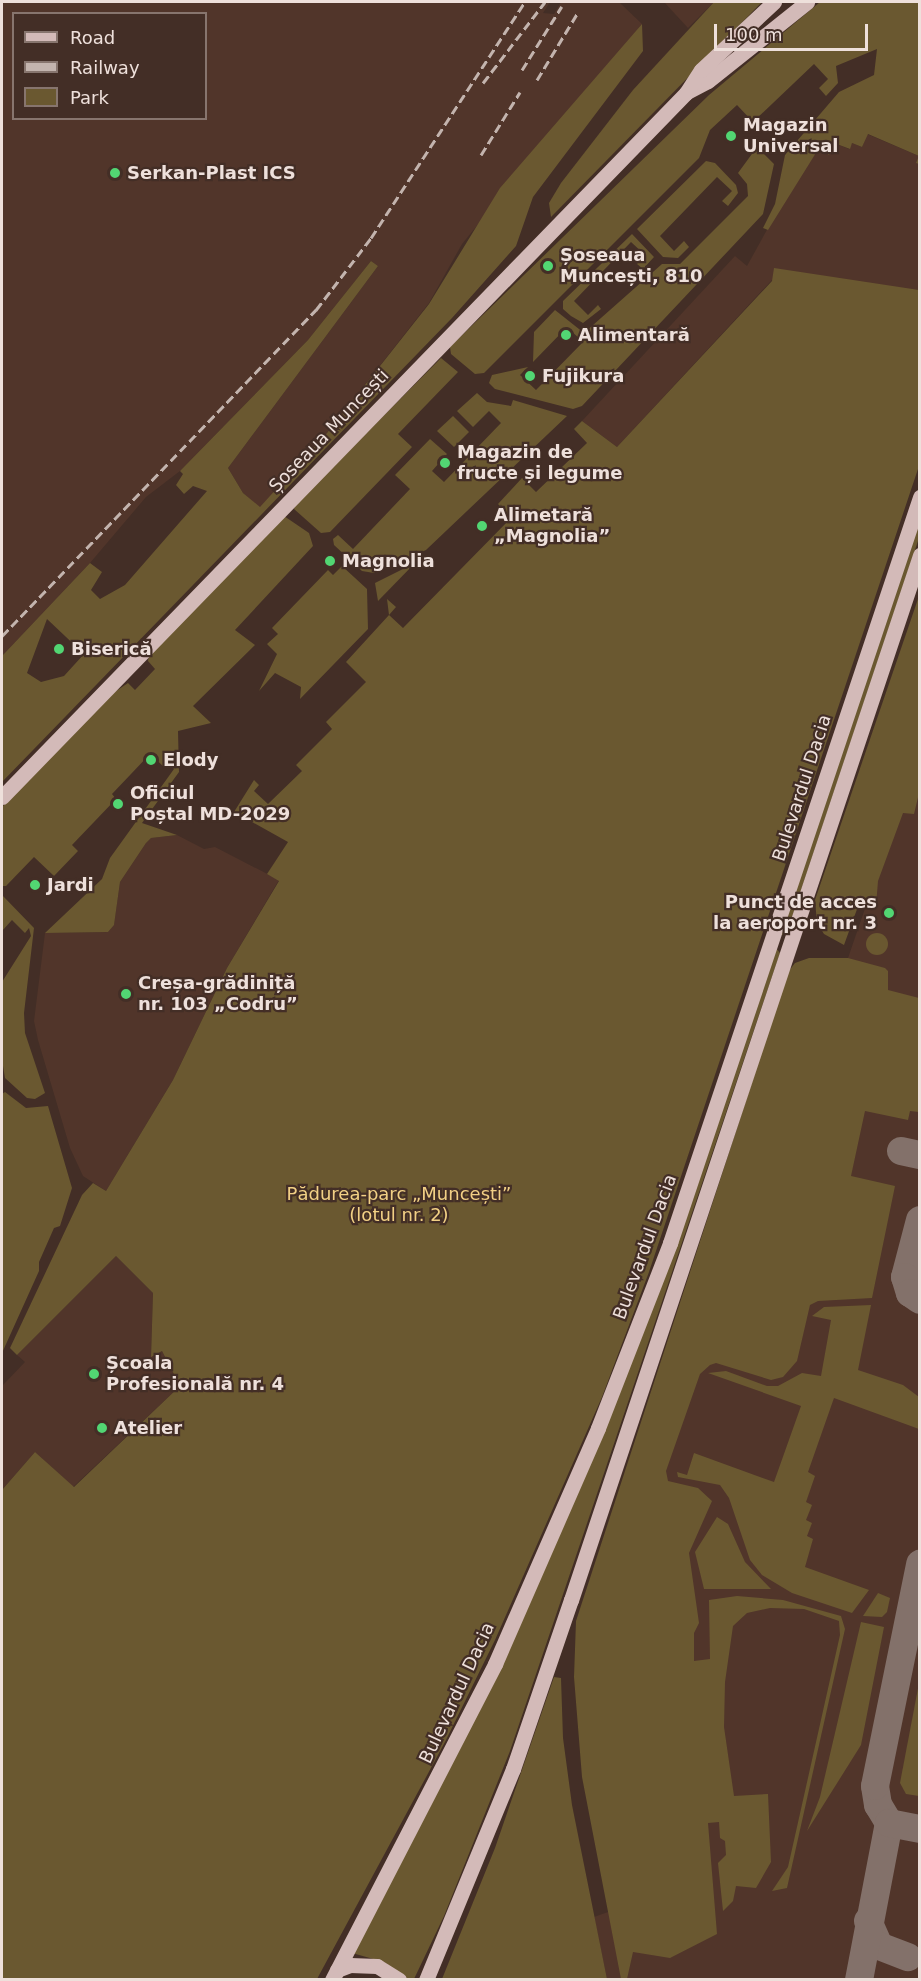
<!DOCTYPE html>
<html>
<head>
<meta charset="utf-8">
<style>
  body { margin:0 }
  #map { position:relative; width:921px; height:1981px; overflow:hidden; background:#432e26; font-family:"DejaVu Sans",sans-serif }
  div>[style] { position:absolute }
  [style*='--x'] { left:calc(var(--x)*1px); top:calc(var(--y)*1px); width:calc(var(--w)*1px); rotate:calc(var(--a)*1deg) }
  .built>* { inset:0; background:#51352a }
  .green>* { inset:0; background:#6a5830 }
  .round { border-radius:50% }
  .taxiway>* { height:28px; margin:-14px; padding:0 14px; transform-origin:14px; border-radius:14px; background:#83716a }
  .major>* { height:15px; margin:-7.5px; padding:0 7.5px; transform-origin:7.5px; border-radius:7.5px; background:#d3bab8 }
  .rail>* { height:3px; margin-top:-1.5px; transform-origin:0; background:repeating-linear-gradient(90deg,#c3b4ae 0 9px,transparent 0 13.5px) }
  .dots>* { width:16px; height:16px; translate:-50% -50%; box-sizing:border-box; border:3px solid #432e26; border-radius:50% }
  span { translate:-50% -50%; white-space:nowrap; text-align:center; line-height:1.15; -webkit-text-stroke:4.5px #432e26; paint-order:stroke }
  .poi-label { font-size:18px; color:#eee0db; font-weight:700 }
  .left { translate:0 -50%; text-align:left }
  .right { translate:-100% -50%; text-align:right }
  .street-label { font-size:18px; color:#eee0db }
  .park-label { font-size:18px; color:#f2d085 }
  .frame { position:absolute; inset:0; border:3px solid #eee0db; pointer-events:none }
  .legend { position:absolute; left:12px; top:12px; width:195px; height:108px; box-sizing:border-box; background:#432e26; border:2px solid #87756e; margin:0; padding:8px 10px; list-style:none; font-size:18px; color:#eee0db }
  .legend li { display:flex; align-items:center; gap:12px; height:30px }
  .legend b { width:30px; border:2px solid #87756e }
  .scale { position:absolute; left:714px; top:24px; width:154px; height:27px; box-sizing:border-box; border:3px solid #eee0db; border-top:0; padding-left:8px; font-size:18px; line-height:21px; white-space:nowrap; color:#eee0db; -webkit-text-stroke:4px #432e26; paint-order:stroke }
</style>
</head>
<body>
<div id="map">
  <div class="built">
    <i style="clip-path:polygon(evenodd,2px 2px,550px 2px,543px 13px,554px 14px,561px 2px,619px 2px,642px 24px,462px 244px,429px 303px,327px 433px,260px 508px,243px 493px,228px 468px,378px 266px,371px 261px,308px 340px,180px 471px,146px 497px,90px 563px,2px 656px,2px 2px,14px 14px,206px 14px,206px 118px,14px 118px,14px 14px)"></i>
    <i style="clip-path:polygon(664px 2px,714px 2px,688px 28px)"></i>
    <i style="clip-path:polygon(867px 134px,919px 156px,919px 290px,772px 280px,617px 447px,582px 421px,735px 256px,747px 266px,794px 181px,819px 148px,834px 143px,849px 149px,852px 143px,862px 147px)"></i>
    <i style="clip-path:polygon(919px 751px,919px 1979px,607px 1979px,594px 1917px,608px 1912px,642px 1518px,848px 958px)"></i>
    <i style="clip-path:polygon(177px 835px,204px 849px,215px 847px,279px 880px,227px 968px,173px 1080px,106px 1191px,83px 1176px,70px 1148px,38px 1040px,34px 1021px,45px 933px,108px 932px,114px 924px,120px 882px,146px 843px,151px 838px)"></i>
    <i style="clip-path:polygon(116px 1256px,153px 1293px,151px 1356px,162px 1351px,180px 1386px,73px 1487px,35px 1452px,2px 1490px,2px 1386px,25px 1362px,17px 1355px)"></i>
  </div>
  <div class="green">
    <i style="clip-path:polygon(714px 2px,762px 2px,551px 217px,549px 203px,561px 183px,633px 90px)"></i>
    <i style="clip-path:polygon(820px 2px,919px 2px,919px 164px,916px 163px,919px 156px,868px 134px,862px 147px,852px 143px,850px 149px,834px 143px,829px 155px,819px 148px,768px 230px,763px 228px,775px 204px,785px 155px,839px 92px,874px 75px,877px 49px,836px 66px,838px 83px,826px 96px,819px 88px,828px 79px,814px 64px,753px 122px,737px 105px,710px 130px,699px 158px,484px 373px,475px 374px,451px 354px,450px 347px,709px 95px)"></i>
    <i style="clip-path:polygon(evenodd,642px 24px,643px 51px,533px 197px,516px 246px,452px 318px,2px 782px,2px 656px,90px 563px,102px 572px,91px 590px,100px 599px,125px 585px,207px 491px,193px 486px,184px 494px,176px 485px,183px 474px,180px 471px,308px 340px,371px 261px,378px 266px,228px 468px,243px 493px,260px 507px,327px 433px,429px 304px,500px 188px,642px 24px,47px 619px,84px 654px,64px 676px,41px 682px,27px 673px,47px 619px)"></i>
    <i style="clip-path:polygon(757px 147px,774px 164px,763px 214px,582px 406px,573px 409px,495px 389px,489px 383px,492px 375px,528px 367px,520px 375px,536px 390px,583px 342px,567px 327px,533px 362px,534px 332px,555px 310px,584px 333px,662px 264px,680px 264px,748px 196px,747px 184px,738px 173px)"></i>
    <i style="clip-path:polygon(706px 161px,715px 163px,736px 185px,738px 193px,728px 206px,722px 201px,732px 191px,717px 177px,660px 236px,674px 251px,684px 241px,689px 247px,678px 258px,663px 257px,637px 229px)"></i>
    <i style="clip-path:polygon(632px 234px,654px 257px,643px 269px,637px 264px,645px 255px,631px 242px,574px 301px,588px 315px,598px 305px,601px 309px,583px 323px,571px 316px,563px 309px,563px 301px)"></i>
    <i style="clip-path:polygon(774px 268px,919px 290px,919px 466px,649px 1272px,602px 1397px,495px 1640px,445px 1742px,317px 1979px,2px 1979px,2px 1490px,35px 1452px,74px 1487px,180px 1386px,162px 1351px,151px 1357px,153px 1293px,116px 1256px,17px 1355px,10px 1348px,82px 1195px,93px 1183px,106px 1191px,173px 1080px,227px 968px,279px 881px,267px 874px,288px 842px,234px 812px,254px 780px,259px 785px,254px 791px,268px 804px,302px 771px,296px 765px,332px 729px,326px 722px,366px 682px,346px 662px,389px 615px,387px 599px,396px 607px,389px 615px,403px 628px,511px 518px,498px 504px,522px 478px,536px 492px,587px 443px,574px 429px,582px 421px,617px 447px,772px 281px)"></i>
    <i style="clip-path:polygon(441px 358px,458px 372px,398px 434px,412px 447px,330px 532px,321px 533px,294px 509px,295px 505px)"></i>
    <i style="clip-path:polygon(477px 393px,487px 402px,511px 406px,513px 400px,567px 416px,426px 550px,374px 573px,362px 571px,334px 545px,333px 539px,338px 535px,353px 549px,410px 489px,395px 475px,430px 439px,447px 454px,432px 471px,444px 482px,501px 423px,489px 411px,473px 427px,457px 411px)"></i>
    <i style="clip-path:polygon(453px 416px,469px 432px,454px 447px,437px 431px)"></i>
    <i style="clip-path:polygon(284px 516px,309px 533px,313px 546px,235px 630px,255px 645px,193px 706px,211px 723px,178px 731px,179px 772px,142px 823px,177px 835px,151px 838px,146px 843px,120px 882px,114px 925px,108px 932px,45px 933px,102px 879px,110px 858px,174px 769px,168px 762px,164px 767px,150px 754px,112px 794px,116px 799px,72px 845px,78px 851px,54px 876px,34px 857px,6px 886px,2px 886px,2px 807px,113px 693px,128px 683px,135px 690px,155px 669px,148px 661px,149px 654px)"></i>
    <i style="clip-path:polygon(919px 516px,919px 538px,786px 935px,782px 935px,779px 931px)"></i>
    <i style="clip-path:polygon(415px 563px,378px 601px,375px 583px)"></i>
    <i style="clip-path:polygon(342px 566px,367px 589px,368px 629px,300px 699px,301px 687px,275px 673px,259px 691px,277px 654px,267px 644px,278px 634px,272px 628px,328px 570px,333px 575px)"></i>
    <i style="clip-path:polygon(919px 596px,920px 789px,914px 814px,903px 813px,878px 881px,876px 906px,860px 901px,844px 945px,824px 934px,817px 923px,815px 900px)"></i>
    <i style="clip-path:polygon(2px 895px,34px 928px,24px 1013px,25px 1033px,45px 1093px,35px 1099px,27px 1098px,5px 1078px,2px 1060px,2px 982px,31px 936px,29px 928px,25px 933px,12px 920px,2px 931px)"></i>
    <i class="round" style="left:866px;top:933px;width:22px;height:22px"></i>
    <i style="clip-path:polygon(776px 948px,780px 953px,510px 1751px,444px 1916px,414px 1979px,408px 1979px,384px 1962px,352px 1953px,428px 1811px,529px 1603px)"></i>
    <i style="clip-path:polygon(809px 958px,848px 958px,885px 968px,888px 971px,888px 990px,919px 998px,919px 1112px,910px 1111px,908px 1120px,865px 1111px,851px 1176px,895px 1186px,872px 1298px,818px 1301px,810px 1305px,797px 1361px,783px 1377px,771px 1380px,716px 1363px,710px 1365px,700px 1374px,666px 1471px,668px 1481px,698px 1488px,712px 1501px,689px 1553px,699px 1623px,694px 1633px,694px 1661px,710px 1659px,709px 1600px,737px 1596px,783px 1600px,841px 1616px,845px 1629px,787px 1888px,772px 1891px,788px 1867px,840px 1635px,839px 1621px,804px 1609px,770px 1608px,747px 1613px,733px 1626px,725px 1682px,724px 1727px,734px 1796px,768px 1794px,771px 1862px,756px 1888px,736px 1886px,733px 1901px,723px 1911px,718px 1863px,726px 1855px,725px 1841px,720px 1838px,719px 1822px,708px 1823px,717px 1934px,670px 1958px,633px 1952px,627px 1979px,621px 1979px,582px 1777px,574px 1677px,576px 1621px,788px 972px,795px 963px)"></i>
    <i style="clip-path:polygon(5px 1092px,26px 1108px,48px 1106px,72px 1188px,60px 1226px,54px 1228px,39px 1262px,39px 1271px,2px 1353px,2px 1094px)"></i>
    <i style="clip-path:polygon(871px 1305px,858px 1370px,903px 1385px,919px 1397px,919px 1429px,834px 1398px,808px 1472px,815px 1476px,806px 1502px,812px 1505px,806px 1520px,812px 1523px,807px 1536px,813px 1539px,805px 1567px,869px 1590px,852px 1613px,792px 1593px,762px 1575px,750px 1560px,729px 1498px,720px 1485px,678px 1477px,677px 1472px,687px 1475px,694px 1453px,774px 1482px,801px 1406px,708px 1373px,726px 1371px,767px 1386px,778px 1386px,802px 1373px,821px 1376px,831px 1320px,812px 1316px,824px 1307px)"></i>
    <i style="clip-path:polygon(717px 1517px,728px 1524px,745px 1562px,771px 1589px,704px 1589px,695px 1552px)"></i>
    <i style="clip-path:polygon(878px 1593px,890px 1598px,887px 1612px,882px 1617px,863px 1616px)"></i>
    <i style="clip-path:polygon(861px 1622px,884px 1627px,861px 1745px,807px 1831px,820px 1797px)"></i>
    <i style="clip-path:polygon(554px 1677px,561px 1678px,563px 1738px,572px 1805px,607px 1979px,442px 1979px,495px 1848px)"></i>
    <i style="clip-path:polygon(919px 1683px,920px 1796px,919px 1796px,906px 1794px,900px 1783px)"></i>
  </div>
  <div class="taxiway">
    <i style="--x:901;--y:1151;--w:19;--a:12"></i>
    <i style="--x:920;--y:1220;--w:59;--a:104.7"></i>
    <i style="--x:905;--y:1277;--w:17;--a:73"></i>
    <i style="--x:910;--y:1293;--w:12;--a:35"></i>
    <i style="--x:889;--y:1823;--w:21;--a:-121"></i>
    <i style="--x:878;--y:1805;--w:19;--a:-99"></i>
    <i style="--x:875;--y:1786;--w:227;--a:-78.5"></i>
    <i style="--x:868;--y:1921;--w:27;--a:66"></i>
    <i style="--x:879;--y:1946;--w:31;--a:21"></i>
    <i style="--x:859;--y:1980;--w:160;--a:-79.2"></i>
    <i style="--x:889;--y:1823;--w:32;--a:11"></i>
  </div>
  <div class="major">
    <i style="--x:689;--y:91;--w:21;--a:-28"></i>
    <i style="--x:708;--y:81;--w:127;--a:-38.6"></i>
    <i style="--x:2;--y:797;--w:982;--a:-45.83"></i>
    <i style="--x:686;--y:93;--w:27;--a:-57"></i>
    <i style="--x:701;--y:70;--w:100;--a:-43"></i>
    <i style="--x:337;--y:1970;--w:14;--a:-21"></i>
    <i style="--x:350;--y:1965;--w:27;--a:2"></i>
    <i style="--x:377;--y:1966;--w:26;--a:32"></i>
    <i style="--x:332;--y:1980;--w:356;--a:-62.7"></i>
    <i style="--x:495;--y:1664;--w:257;--a:-66.4"></i>
    <i style="--x:598;--y:1428;--w:199;--a:-68.7"></i>
    <i style="--x:670;--y:1243;--w:787;--a:-71.47"></i>
    <i style="--x:426;--y:1980;--w:228;--a:-67.6"></i>
    <i style="--x:513;--y:1769;--w:179;--a:-71.1"></i>
    <i style="--x:571;--y:1600;--w:1102;--a:-71.53"></i>
  </div>
  <div class="rail">
    <i style="--x:522;--y:70;--w:75;--a:-58"></i>
    <i style="--x:537;--y:80;--w:77;--a:-58.8"></i>
    <i style="--x:483;--y:83;--w:102;--a:-52.6"></i>
    <i style="--x:481;--y:155;--w:74;--a:-58.2"></i>
    <i style="--x:2;--y:636;--w:453;--a:-46.1"></i>
    <i style="--x:316;--y:310;--w:91;--a:-52.6"></i>
    <i style="--x:371;--y:238;--w:282;--a:-56.9"></i>
  </div>
  <div class="dots">
    <i style="left:731px;top:136px;background:#52d673"></i>
    <i style="left:115px;top:173px;background:#52d673"></i>
    <i style="left:548px;top:266px;background:#52d673"></i>
    <i style="left:566px;top:335px;background:#52d673"></i>
    <i style="left:530px;top:376px;background:#52d673"></i>
    <i style="left:445px;top:463px;background:#52d673"></i>
    <i style="left:482px;top:526px;background:#52d673"></i>
    <i style="left:330px;top:561px;background:#52d673"></i>
    <i style="left:59px;top:649px;background:#52d673"></i>
    <i style="left:151px;top:760px;background:#52d673"></i>
    <i style="left:118px;top:804px;background:#52d673"></i>
    <i style="left:35px;top:885px;background:#52d673"></i>
    <i style="left:889px;top:913px;background:#52d673"></i>
    <i style="left:126px;top:994px;background:#52d673"></i>
    <i style="left:94px;top:1374px;background:#52d673"></i>
    <i style="left:102px;top:1428px;background:#52d673"></i>
  </div>
  <div class="poi-label">
    <span class="left" style="left:743px;top:136px">Magazin<br>Universal</span>
    <span class="left" style="left:127px;top:173px">Serkan-Plast ICS</span>
    <span class="left" style="left:560px;top:266px">Șoseaua<br>Muncești, 810</span>
    <span class="left" style="left:578px;top:335px">Alimentară</span>
    <span class="left" style="left:542px;top:376px">Fujikura</span>
    <span class="left" style="left:457px;top:463px">Magazin de<br>fructe și legume</span>
    <span class="left" style="left:494px;top:526px">Alimetară<br>„Magnolia”</span>
    <span class="left" style="left:342px;top:561px">Magnolia</span>
    <span class="left" style="left:71px;top:649px">Biserică</span>
    <span class="left" style="left:163px;top:760px">Elody</span>
    <span class="left" style="left:130px;top:804px">Oficiul<br>Poștal MD-2029</span>
    <span class="left" style="left:47px;top:885px">Jardi</span>
    <span class="right" style="left:877px;top:913px">Punct de acces<br>la aeroport nr. 3</span>
    <span class="left" style="left:138px;top:994px">Creșa-grădiniță<br>nr. 103 „Codru”</span>
    <span class="left" style="left:106px;top:1374px">Școala<br>Profesională nr. 4</span>
    <span class="left" style="left:114px;top:1428px">Atelier</span>
  </div>
  <div class="street-label">
    <span style="left:329px;top:431px;rotate:-46deg">Șoseaua Muncești</span>
    <span style="left:802px;top:788px;rotate:-72deg">Bulevardul Dacia</span>
    <span style="left:645px;top:1247px;rotate:-70deg">Bulevardul Dacia</span>
    <span style="left:457px;top:1693px;rotate:-65deg">Bulevardul Dacia</span>
  </div>
  <div class="park-label">
    <span style="left:399px;top:1205px">Pădurea-parc „Muncești”<br>(lotul nr. 2)</span>
  </div>
  <div class="frame"></div>
  <ul class="legend">
  <li><b style="height:8px;background:#d3bab8"></b>Road</li>
  <li><b style="height:8px;background:#c3b4ae"></b>Railway</li>
  <li><b style="height:16px;background:#6a5830"></b>Park</li>
  </ul>
  <div class="scale">100 m</div>
</div>
</body>
</html>
